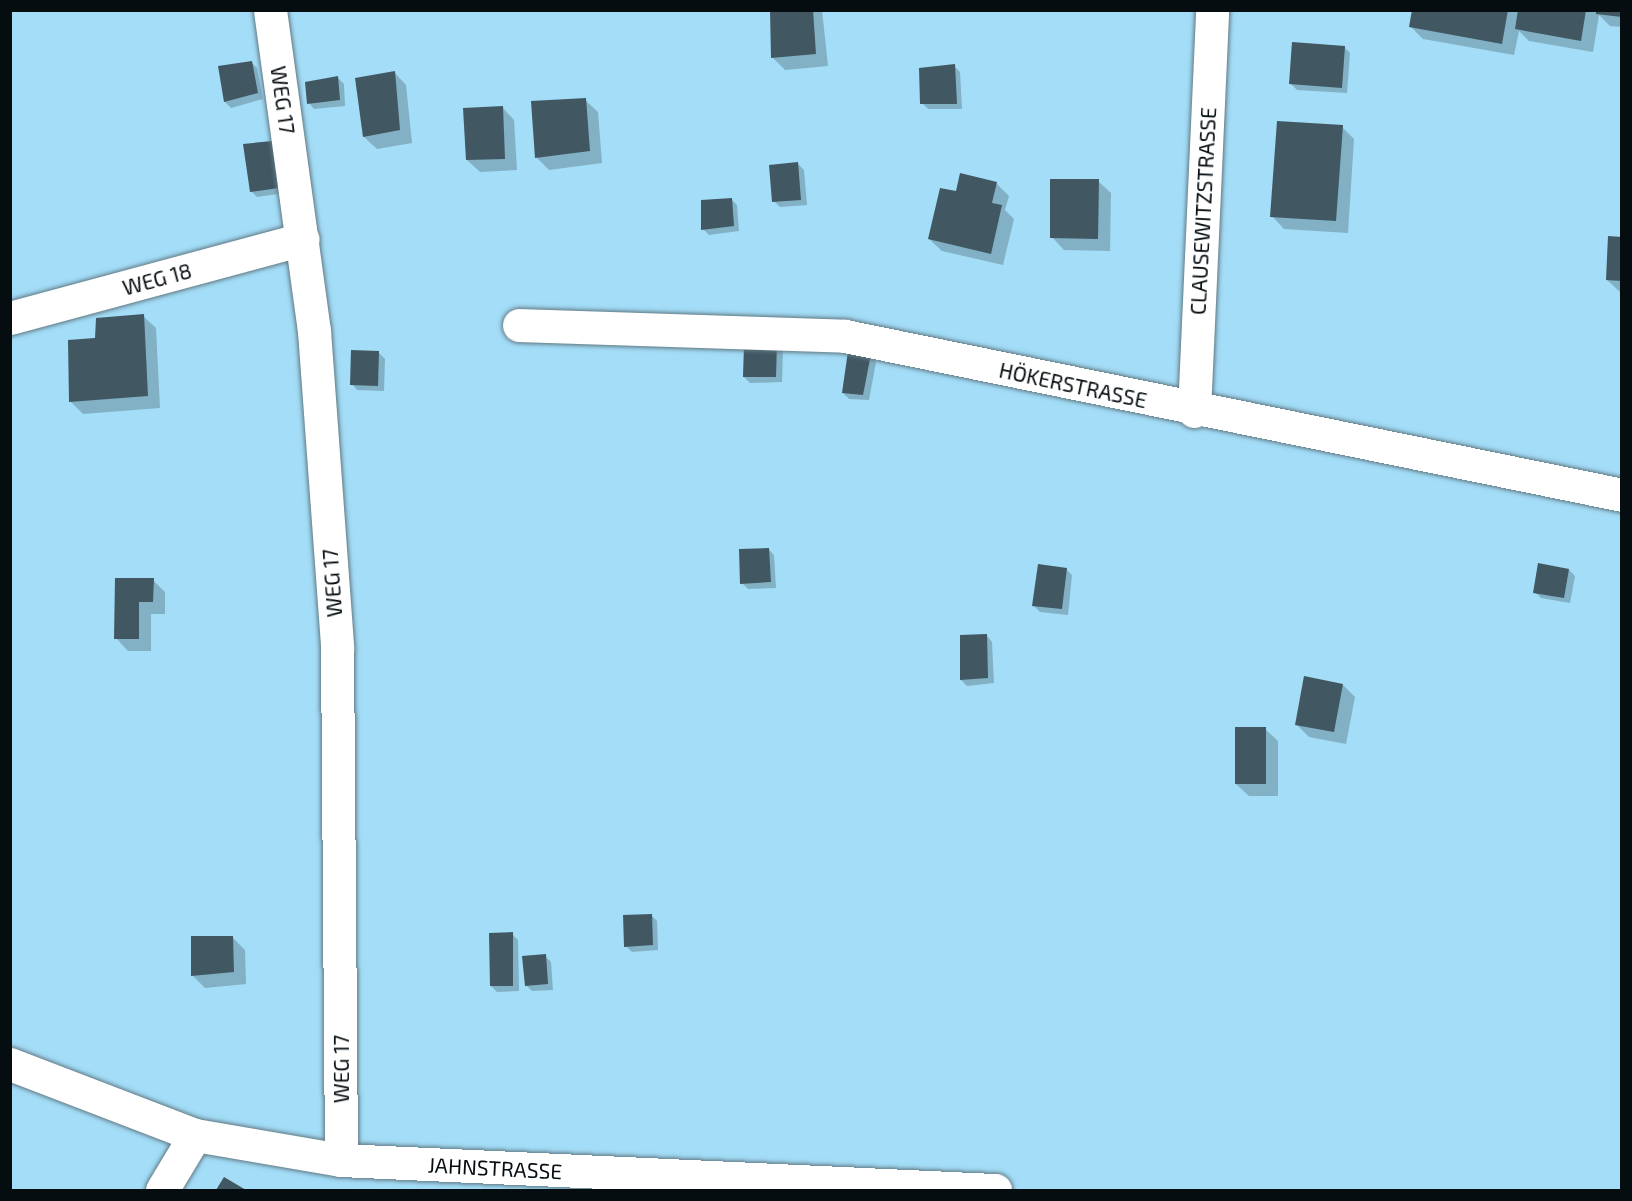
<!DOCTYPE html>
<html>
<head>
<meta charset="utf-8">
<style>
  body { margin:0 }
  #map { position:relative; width:1632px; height:1201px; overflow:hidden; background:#eef9fe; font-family:"Exo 2",sans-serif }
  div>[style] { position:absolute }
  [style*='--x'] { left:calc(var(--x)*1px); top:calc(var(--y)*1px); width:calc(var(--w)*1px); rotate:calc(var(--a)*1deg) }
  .green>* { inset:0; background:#a3ddf7 }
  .shadow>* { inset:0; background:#0003 }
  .building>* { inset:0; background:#415762 }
  .roads { filter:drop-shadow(0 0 2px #617984) drop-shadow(0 0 2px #617984) }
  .minor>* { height:33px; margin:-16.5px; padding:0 16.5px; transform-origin:16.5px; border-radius:16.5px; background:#fff }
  span { translate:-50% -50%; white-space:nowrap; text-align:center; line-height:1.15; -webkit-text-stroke:6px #fff; paint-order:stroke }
  .street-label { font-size:21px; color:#050d11 }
  .frame { position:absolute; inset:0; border:12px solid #050d11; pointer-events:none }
</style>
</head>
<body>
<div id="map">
  <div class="green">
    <i style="clip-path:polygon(11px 11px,1621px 11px,1621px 1190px,11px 1190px)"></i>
  </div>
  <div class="shadow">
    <i style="clip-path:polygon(771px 10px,822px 10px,828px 66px,785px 70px,773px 58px)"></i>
    <i style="clip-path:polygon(1414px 10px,1622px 10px,1622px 27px,1610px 26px,1599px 15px,1593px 52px,1529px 41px,1519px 31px,1514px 55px,1423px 39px,1411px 27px)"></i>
    <i style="clip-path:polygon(1344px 47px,1350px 53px,1347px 93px,1297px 90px,1291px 84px)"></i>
    <i style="clip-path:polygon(251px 62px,257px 68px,263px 99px,231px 108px,225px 102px,220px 67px)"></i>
    <i style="clip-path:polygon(954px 66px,960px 72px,962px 109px,928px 109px,922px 103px)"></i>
    <i style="clip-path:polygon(394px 72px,406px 85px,412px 143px,377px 149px,364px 137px)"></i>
    <i style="clip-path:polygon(338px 78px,344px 84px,345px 106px,314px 109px,309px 103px)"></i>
    <i style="clip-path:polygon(585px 100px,598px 112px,602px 163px,549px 170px,537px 158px)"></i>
    <i style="clip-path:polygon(502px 107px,514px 120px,517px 170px,480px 172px,467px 160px)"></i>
    <i style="clip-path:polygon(1342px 127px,1354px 139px,1348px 233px,1284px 229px,1272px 216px)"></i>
    <i style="clip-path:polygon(245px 146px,285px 193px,257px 197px,251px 191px)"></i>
    <i style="clip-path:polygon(798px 164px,804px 170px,807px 205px,780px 207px,774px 201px)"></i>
    <i style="clip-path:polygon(1098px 181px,1111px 193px,1110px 251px,1064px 250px,1052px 237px)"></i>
    <i style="clip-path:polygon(996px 183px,1009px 196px,1005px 210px,1014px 219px,1003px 265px,942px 251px,929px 239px,957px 193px)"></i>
    <i style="clip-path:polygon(731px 199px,737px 205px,739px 231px,709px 235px,703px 229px)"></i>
    <i style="clip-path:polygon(1622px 238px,1622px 292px,1620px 292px,1607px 280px)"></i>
    <i style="clip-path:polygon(143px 316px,156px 328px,160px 408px,83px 414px,70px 401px,97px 340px)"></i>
    <i style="clip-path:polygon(777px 345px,783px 351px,782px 382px,750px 383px,744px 377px)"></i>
    <i style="clip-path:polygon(379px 353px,385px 359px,384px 391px,357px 390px,352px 384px)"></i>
    <i style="clip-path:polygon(870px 356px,876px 362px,869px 400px,849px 399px,843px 393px)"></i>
    <i style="clip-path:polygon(768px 549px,774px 555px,776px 588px,748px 589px,742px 583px)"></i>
    <i style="clip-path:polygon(1066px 569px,1072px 575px,1068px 615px,1040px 612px,1034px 606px)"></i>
    <i style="clip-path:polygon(1569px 570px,1575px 576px,1570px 603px,1541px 598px,1535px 592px)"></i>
    <i style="clip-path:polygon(153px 580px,165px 592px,165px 614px,151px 614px,151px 651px,128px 651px,116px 638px)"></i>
    <i style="clip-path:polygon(987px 636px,992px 642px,994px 683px,967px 686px,961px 680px)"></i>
    <i style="clip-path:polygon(1343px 685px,1355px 697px,1346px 744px,1309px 737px,1296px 724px)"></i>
    <i style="clip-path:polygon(1265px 729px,1278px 741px,1278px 796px,1249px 796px,1236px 784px)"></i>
    <i style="clip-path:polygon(651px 915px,657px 921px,658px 950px,632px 952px,626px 946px)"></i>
    <i style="clip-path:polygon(512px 934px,518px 940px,519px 991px,497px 992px,491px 986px)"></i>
    <i style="clip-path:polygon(232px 937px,245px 950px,246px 984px,205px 988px,192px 975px)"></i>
    <i style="clip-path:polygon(545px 956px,551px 962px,553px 990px,532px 991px,526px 985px)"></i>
  </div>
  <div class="building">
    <i style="clip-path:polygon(770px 10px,813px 10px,816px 54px,771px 58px)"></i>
    <i style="clip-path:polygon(1412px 10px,1508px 10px,1502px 44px,1409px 27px)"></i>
    <i style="clip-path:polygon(1518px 10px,1586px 10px,1581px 41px,1515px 29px)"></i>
    <i style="clip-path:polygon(1596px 10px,1622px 10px,1622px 17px,1596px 14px)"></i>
    <i style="clip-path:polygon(1292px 42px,1345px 46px,1342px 88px,1289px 84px)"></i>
    <i style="clip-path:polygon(252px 61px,258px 93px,224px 102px,218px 66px)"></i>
    <i style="clip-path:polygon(955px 64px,957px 104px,920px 104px,919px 68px)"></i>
    <i style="clip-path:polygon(395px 71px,400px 130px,363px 137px,355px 78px)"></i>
    <i style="clip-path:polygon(338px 76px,340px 100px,307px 104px,305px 82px)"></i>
    <i style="clip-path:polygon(586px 98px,590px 151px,535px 158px,531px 101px)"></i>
    <i style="clip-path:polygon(503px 106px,505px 159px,466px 160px,463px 108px)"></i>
    <i style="clip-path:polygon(1277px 121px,1343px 125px,1336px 221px,1270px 217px)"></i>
    <i style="clip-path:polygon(272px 141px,279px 188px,250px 192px,243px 144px)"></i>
    <i style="clip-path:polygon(798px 162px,801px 200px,772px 202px,769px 165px)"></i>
    <i style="clip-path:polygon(960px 173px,997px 182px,992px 203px,1002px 205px,991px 254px,928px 239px,940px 188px,956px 191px)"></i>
    <i style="clip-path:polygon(1050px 179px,1099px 179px,1098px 239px,1050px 238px)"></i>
    <i style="clip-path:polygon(732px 198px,734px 226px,701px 230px,701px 200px)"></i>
    <i style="clip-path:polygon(1608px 236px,1622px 237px,1622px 281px,1606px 280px)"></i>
    <i style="clip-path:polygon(144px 314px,148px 396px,69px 402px,68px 340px,95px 338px,96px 318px)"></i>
    <i style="clip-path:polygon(777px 343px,776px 377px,743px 377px,744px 344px)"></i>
    <i style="clip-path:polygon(351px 350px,379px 351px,378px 386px,350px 385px)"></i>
    <i style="clip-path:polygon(848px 351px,871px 354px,863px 395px,842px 393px)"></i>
    <i style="clip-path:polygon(769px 548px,771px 582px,740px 584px,739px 549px)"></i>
    <i style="clip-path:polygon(1538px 563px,1569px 569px,1564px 598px,1533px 593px)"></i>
    <i style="clip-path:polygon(1038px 564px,1067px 568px,1062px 609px,1032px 606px)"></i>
    <i style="clip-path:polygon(115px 578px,154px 578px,153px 602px,139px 602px,139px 639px,114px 639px)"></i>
    <i style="clip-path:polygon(987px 634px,988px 678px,960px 680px,960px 635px)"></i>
    <i style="clip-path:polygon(1304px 676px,1343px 684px,1334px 732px,1295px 725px)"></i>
    <i style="clip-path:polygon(1235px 727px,1266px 727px,1266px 784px,1235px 784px)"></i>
    <i style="clip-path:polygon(652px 914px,653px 945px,624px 947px,623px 915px)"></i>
    <i style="clip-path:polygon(513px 932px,513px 986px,490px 986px,489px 933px)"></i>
    <i style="clip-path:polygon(191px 936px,233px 936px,234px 972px,191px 976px)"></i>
    <i style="clip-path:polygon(546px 954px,548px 984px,525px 986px,522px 956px)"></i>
    <i style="clip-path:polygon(224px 1177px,246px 1190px,216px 1190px)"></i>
  </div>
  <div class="roads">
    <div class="minor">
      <i style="--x:270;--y:10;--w:324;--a:82.2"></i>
      <i style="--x:314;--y:331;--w:317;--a:85.8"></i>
      <i style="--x:337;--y:647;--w:513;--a:89.55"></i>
      <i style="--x:10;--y:318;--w:303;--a:-15.1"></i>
      <i style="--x:519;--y:325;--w:326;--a:1.9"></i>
      <i style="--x:845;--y:336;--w:793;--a:11.56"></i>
      <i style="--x:1194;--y:411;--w:401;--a:-87.4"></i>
      <i style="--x:10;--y:1064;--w:198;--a:21"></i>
      <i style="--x:195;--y:1135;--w:148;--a:9.7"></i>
      <i style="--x:341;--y:1160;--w:655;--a:2.63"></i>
      <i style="--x:162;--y:1190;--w:64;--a:-59"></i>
    </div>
  </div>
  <div class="street-label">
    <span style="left:283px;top:100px;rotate:82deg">WEG 17</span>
    <span style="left:1203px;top:211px;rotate:-87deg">CLAUSEWITZSTRASSE</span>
    <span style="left:157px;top:279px;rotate:-15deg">WEG 18</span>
    <span style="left:1073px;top:385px;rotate:12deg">HÖKERSTRASSE</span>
    <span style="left:332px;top:583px;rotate:-94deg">WEG 17</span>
    <span style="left:341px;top:1069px;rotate:-90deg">WEG 17</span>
    <span style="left:495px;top:1168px;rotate:3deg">JAHNSTRASSE</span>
  </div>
  <div class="frame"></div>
</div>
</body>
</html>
